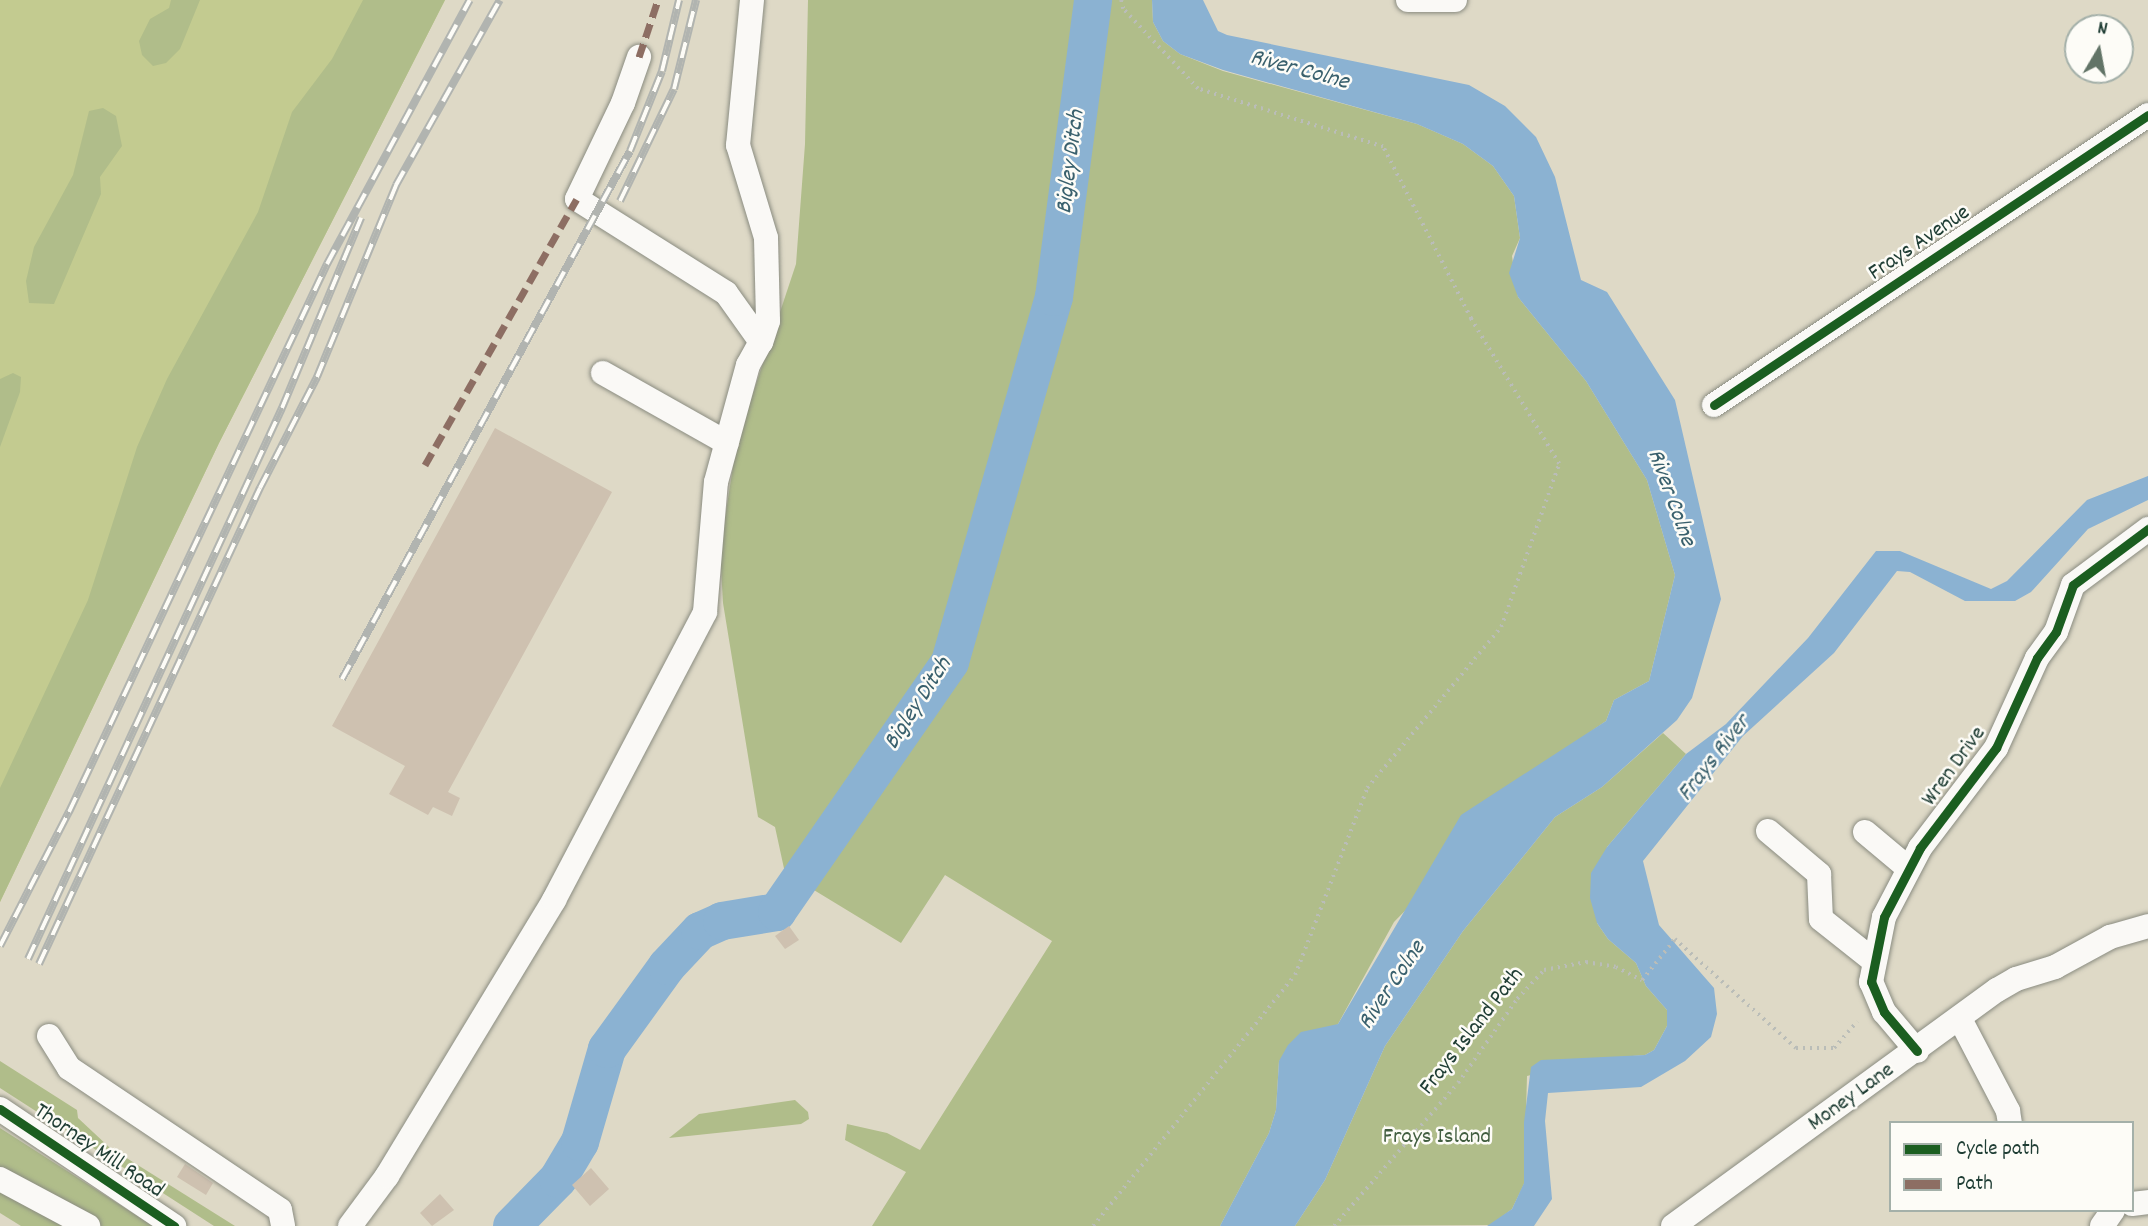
<!DOCTYPE html>
<html>
<head>
<meta charset="utf-8">
<style>
  body { margin:0 }
  #map { position:relative; width:2148px; height:1226px; overflow:hidden; background:#ded9c6; font-family:Dekko,sans-serif }
  div>[style] { position:absolute }
  [style*='--x'] { left:calc(var(--x)*1px); top:calc(var(--y)*1px); width:calc(var(--w)*1px); rotate:calc(var(--a)*1deg) }
  .green>* { inset:0; background:#c3cb90 }
  .forest>* { inset:0; background:#b0bd8a }
  .water>* { inset:0; background:#8bb2d2 }
  .river>* { height:38px; margin:-19px; padding:0 19px; transform-origin:19px; border-radius:19px; background:#8bb2d2 }
  .building>* { inset:0; background:#cec1b0 }
  .path>* { height:3.5px; margin-top:-1.75px; transform-origin:0; background:repeating-linear-gradient(90deg,#babdb8 0 2px,transparent 0 7px) }
  .roads { filter:drop-shadow(0 0 2px #8a8c81) drop-shadow(0 0 2px #8a8c81) }
  .minor>* { height:24px; margin:-12px; padding:0 12px; transform-origin:12px; border-radius:12px; background:#faf9f6 }
  .rail>* { height:8px; margin-top:-4px; transform-origin:0; background:repeating-linear-gradient(90deg,#fdfcf7 0 16px,#b1b4b0 0 32px); box-sizing:border-box; border-block:2px solid #b1b4b0 }
  .quiet>* { height:7px; margin-top:-3.5px; transform-origin:0; background:repeating-linear-gradient(90deg,#8d6e63 0 14px,transparent 0 21px) }
  .cycleway>* { height:9px; margin:-4.5px; padding:0 4.5px; transform-origin:4.5px; border-radius:4.5px; background:#1b5e20 }
  span { translate:-50% -50%; white-space:nowrap; text-align:center; line-height:1.15; -webkit-text-stroke:5px #fdfcf7; paint-order:stroke }
  .street-label { font-size:23px; color:#1f3d34 }
  .park-label { font-size:23px; color:#425e40 }
  .water-label { font-size:24px; color:#39606d; font-style:italic }
  .legend { position:absolute; left:1889px; top:1121px; width:245px; height:91px; box-sizing:border-box; background:#fdfcf7; border:2px solid #a4b0a9; margin:0; padding:9px 12px; list-style:none; font-size:21px; color:#1f3d34 }
  .legend li { display:flex; align-items:center; gap:14px; height:35px }
  .legend b { width:35px; border:2px solid #a4b0a9 }
  .north { position:absolute; left:2064px; top:14px; width:70px; height:70px; box-sizing:border-box; background:#fdfcf7; border:2px solid #a4b0a9; border-radius:50%; rotate:10deg; font-size:19px; font-weight:700; line-height:28px; text-align:center; color:#1f3d34 }
  .north::after { content:''; display:block; margin:auto; width:24px; height:32px; background:#627467; clip-path:polygon(50% 0,100% 100%,50% 72%,0 100%) }
</style>
</head>
<body>
<div id="map">
  <div class="green">
    <i style="clip-path:polygon(0 0,445px 0,219px 443px,0 902px)"></i>
  </div>
  <div class="forest">
    <i style="clip-path:polygon(171px 0,200px 0,180px 49px,166px 63px,153px 66px,142px 55px,139px 41px,150px 19px,169px 8px)"></i>
    <i style="clip-path:polygon(363px 0,445px 0,219px 443px,0 902px,0 788px,88px 600px,137px 447px,167px 379px,258px 212px,292px 112px,332px 59px)"></i>
    <i style="clip-path:polygon(808px 0,1085px 0,1048px 294px,946px 656px,785px 873px,775px 827px,758px 817px,723px 603px,720px 550px,737px 441px,796px 264px,805px 144px)"></i>
    <i style="clip-path:polygon(1096px 0,1152px 0,1153px 22px,1163px 41px,1180px 54px,1223px 71px,1417px 124px,1463px 144px,1493px 166px,1514px 196px,1520px 238px,1512px 256px,1518px 297px,1586px 381px,1647px 480px,1675px 575px,1649px 681px,1614px 700px,1606px 721px,1558px 754px,1394px 922px,1338px 1024px,1279px 1061px,1276px 1110px,1269px 1133px,1220px 1226px,872px 1226px,906px 1172px,845px 1140px,847px 1124px,887px 1133px,920px 1150px,1052px 941px,945px 875px,901px 943px,804px 884px,955px 666px,1062px 298px)"></i>
    <i style="clip-path:polygon(103px 108px,116px 116px,122px 146px,100px 177px,101px 194px,54px 304px,29px 303px,26px 281px,34px 247px,73px 175px,89px 111px)"></i>
    <i style="clip-path:polygon(13px 373px,21px 377px,20px 392px,0 447px,0 379px)"></i>
    <i style="clip-path:polygon(1663px 733px,1686px 754px,1607px 847px,1597px 923px,1608px 939px,1636px 963px,1646px 986px,1667px 1010px,1667px 1026px,1654px 1050px,1645px 1055px,1594px 1059px,1527px 1076px,1524px 1184px,1512px 1209px,1491px 1225px,1295px 1226px,1325px 1180px,1385px 1046px,1463px 931px,1555px 817px,1602px 787px)"></i>
    <i style="clip-path:polygon(0 1061px,77px 1110px,78px 1118px,109px 1147px,235px 1226px,214px 1226px,0 1088px)"></i>
    <i style="clip-path:polygon(795px 1100px,808px 1112px,809px 1119px,801px 1124px,669px 1138px,699px 1114px)"></i>
    <i style="clip-path:polygon(0 1128px,153px 1226px,101px 1226px,0 1169px)"></i>
    <i style="clip-path:polygon(0 1190px,65px 1226px,21px 1226px,0 1213px)"></i>
  </div>
  <div class="water">
    <i style="clip-path:polygon(1152px 0,1203px 0,1218px 31px,1227px 35px,1469px 85px,1505px 106px,1536px 137px,1555px 177px,1581px 280px,1607px 292px,1675px 400px,1721px 599px,1692px 698px,1677px 720px,1602px 787px,1555px 817px,1463px 931px,1385px 1046px,1325px 1180px,1295px 1226px,1220px 1226px,1269px 1133px,1276px 1110px,1279px 1061px,1288px 1045px,1301px 1032px,1338px 1024px,1461px 815px,1606px 721px,1614px 700px,1649px 681px,1675px 575px,1647px 480px,1586px 381px,1518px 297px,1509px 273px,1520px 238px,1514px 196px,1493px 166px,1463px 144px,1417px 124px,1223px 70px,1180px 54px,1163px 41px,1153px 22px)"></i>
    <i style="clip-path:polygon(2148px 476px,2148px 500px,2088px 529px,2031px 592px,2015px 601px,1965px 601px,1910px 572px,1897px 571px,1834px 653px,1743px 736px,1643px 861px,1659px 925px,1714px 988px,1717px 1014px,1711px 1037px,1685px 1061px,1641px 1087px,1548px 1093px,1545px 1121px,1552px 1199px,1534px 1226px,1487px 1226px,1512px 1209px,1524px 1183px,1524px 1122px,1531px 1067px,1541px 1060px,1645px 1055px,1654px 1050px,1667px 1026px,1667px 1010px,1646px 986px,1636px 963px,1608px 939px,1597px 923px,1590px 898px,1591px 873px,1607px 847px,1686px 754px,1726px 724px,1808px 638px,1876px 551px,1900px 551px,1991px 589px,2007px 581px,2087px 500px)"></i>
  </div>
  <div class="river">
    <i style="--x:512;--y:1226;--w:66;--a:-45.6"></i>
    <i style="--x:558;--y:1179;--w:43;--a:-59.3"></i>
    <i style="--x:580;--y:1142;--w:97;--a:-73.8"></i>
    <i style="--x:607;--y:1049;--w:102;--a:-54.1"></i>
    <i style="--x:667;--y:966;--w:48;--a:-46.7"></i>
    <i style="--x:700;--y:931;--w:24;--a:-24"></i>
    <i style="--x:722;--y:921;--w:56;--a:-9.3"></i>
    <i style="--x:777;--y:912;--w:304;--a:-55.3"></i>
    <i style="--x:950;--y:662;--w:380;--a:-74.1"></i>
    <i style="--x:1054;--y:297;--w:300;--a:-82.5"></i>
  </div>
  <div class="building">
    <i style="clip-path:polygon(495px 428px,612px 492px,448px 792px,460px 798px,452px 816px,433px 807px,428px 815px,389px 794px,405px 766px,332px 726px)"></i>
    <i style="clip-path:polygon(789px 926px,799px 940px,785px 949px,775px 936px)"></i>
    <i style="clip-path:polygon(185px 1164px,213px 1183px,206px 1195px,177px 1177px)"></i>
    <i style="clip-path:polygon(591px 1168px,609px 1189px,590px 1206px,572px 1185px)"></i>
    <i style="clip-path:polygon(440px 1194px,454px 1210px,432px 1226px,420px 1213px)"></i>
  </div>
  <div class="path">
    <i style="--x:1093;--y:1226;--w:322;--a:-51.2"></i>
    <i style="--x:1295;--y:975;--w:200;--a:-68.9"></i>
    <i style="--x:1367;--y:788;--w:209;--a:-50.2"></i>
    <i style="--x:1501;--y:627;--w:173;--a:-70.4"></i>
    <i style="--x:1559;--y:464;--w:170;--a:-121.3"></i>
    <i style="--x:1471;--y:319;--w:193;--a:-117.1"></i>
    <i style="--x:1383;--y:147;--w:194;--a:-162.6"></i>
    <i style="--x:1198;--y:89;--w:110;--a:-133.2"></i>
    <i style="--x:1123;--y:9;--w:9;--a:-103"></i>
    <i style="--x:1334;--y:1226;--w:189;--a:-49.1"></i>
    <i style="--x:1458;--y:1083;--w:103;--a:-54.9"></i>
    <i style="--x:1517;--y:999;--w:40;--a:-47"></i>
    <i style="--x:1544;--y:970;--w:43;--a:-10.8"></i>
    <i style="--x:1586;--y:962;--w:30;--a:9"></i>
    <i style="--x:1616;--y:967;--w:29;--a:27"></i>
    <i style="--x:1642;--y:980;--w:53;--a:-51.2"></i>
    <i style="--x:1675;--y:939;--w:163;--a:42"></i>
    <i style="--x:1796;--y:1048;--w:38;--a:0"></i>
    <i style="--x:1834;--y:1048;--w:35;--a:-49"></i>
  </div>
  <div class="roads">
    <div class="minor">
      <i style="--x:752;--y:0;--w:146;--a:95.5"></i>
      <i style="--x:738;--y:145;--w:97;--a:73.2"></i>
      <i style="--x:766;--y:238;--w:83;--a:88.6"></i>
      <i style="--x:768;--y:321;--w:22;--a:108"></i>
      <i style="--x:1408;--y:0;--w:47;--a:0"></i>
      <i style="--x:603;--y:373;--w:142;--a:29.4"></i>
      <i style="--x:1714;--y:405;--w:522;--a:-33.75"></i>
      <i style="--x:1768;--y:831;--w:67;--a:40.1"></i>
      <i style="--x:1819;--y:874;--w:45;--a:87.5"></i>
      <i style="--x:1821;--y:919;--w:68;--a:38.4"></i>
      <i style="--x:1865;--y:832;--w:56;--a:39.9"></i>
      <i style="--x:1960;--y:1019;--w:104;--a:62.4"></i>
      <i style="--x:2008;--y:1111;--w:12;--a:81"></i>
      <i style="--x:49;--y:1036;--w:38;--a:58"></i>
      <i style="--x:69;--y:1068;--w:254;--a:33.9"></i>
      <i style="--x:280;--y:1210;--w:16;--a:79"></i>
      <i style="--x:1917;--y:1051;--w:51;--a:-130.2"></i>
      <i style="--x:1884;--y:1012;--w:33;--a:-113"></i>
      <i style="--x:1871;--y:982;--w:66;--a:-78.7"></i>
      <i style="--x:1884;--y:917;--w:78;--a:-62.4"></i>
      <i style="--x:1920;--y:848;--w:126;--a:-52.8"></i>
      <i style="--x:1996;--y:748;--w:99;--a:-65.5"></i>
      <i style="--x:2037;--y:658;--w:32;--a:-54"></i>
      <i style="--x:2056;--y:632;--w:50;--a:-70.1"></i>
      <i style="--x:2073;--y:585;--w:94;--a:-36.7"></i>
      <i style="--x:0;--y:1109;--w:210;--a:33.9"></i>
      <i style="--x:0;--y:1179;--w:100;--a:28.1"></i>
      <i style="--x:2132;--y:1204;--w:16;--a:-7"></i>
      <i style="--x:350;--y:1226;--w:62;--a:-53.5"></i>
      <i style="--x:387;--y:1176;--w:323;--a:-58.8"></i>
      <i style="--x:554;--y:900;--w:325;--a:-62.3"></i>
      <i style="--x:705;--y:612;--w:130;--a:-85.2"></i>
      <i style="--x:716;--y:482;--w:121;--a:-74.7"></i>
      <i style="--x:748;--y:365;--w:26;--a:-61"></i>
      <i style="--x:761;--y:342;--w:60;--a:-125.5"></i>
      <i style="--x:726;--y:293;--w:176;--a:-147.8"></i>
      <i style="--x:577;--y:199;--w:106;--a:-64.4"></i>
      <i style="--x:623;--y:103;--w:49;--a:-70.8"></i>
      <i style="--x:1673;--y:1226;--w:401;--a:-36.1"></i>
      <i style="--x:1997;--y:990;--w:22;--a:-30"></i>
      <i style="--x:2016;--y:979;--w:41;--a:-17.1"></i>
      <i style="--x:2055;--y:967;--w:63;--a:-28.6"></i>
      <i style="--x:2110;--y:937;--w:40;--a:-16"></i>
      <i style="--x:2102;--y:1226;--w:19;--a:-55"></i>
    </div>
  </div>
  <div class="rail">
    <i style="--x:620;--y:201;--w:124;--a:-64.3"></i>
    <i style="--x:674;--y:89;--w:92;--a:-76.1"></i>
    <i style="--x:342;--y:679;--w:601;--a:-61.39"></i>
    <i style="--x:630;--y:151;--w:86;--a:-68.2"></i>
    <i style="--x:662;--y:71;--w:73;--a:-76.5"></i>
    <i style="--x:0;--y:946;--w:151;--a:-62.8"></i>
    <i style="--x:69;--y:812;--w:606;--a:-64.79"></i>
    <i style="--x:327;--y:264;--w:300;--a:-61.6"></i>
    <i style="--x:28;--y:959;--w:607;--a:-65.25"></i>
    <i style="--x:282;--y:408;--w:206;--a:-67.4"></i>
    <i style="--x:39;--y:964;--w:525;--a:-65.1"></i>
    <i style="--x:260;--y:488;--w:125;--a:-62.8"></i>
    <i style="--x:317;--y:377;--w:208;--a:-67.6"></i>
    <i style="--x:396;--y:185;--w:212;--a:-60.7"></i>
  </div>
  <div class="quiet">
    <i style="--x:639;--y:57;--w:60;--a:-71.6"></i>
    <i style="--x:425;--y:465;--w:306;--a:-60.3"></i>
  </div>
  <div class="cycleway">
    <i style="--x:1714;--y:405;--w:522;--a:-33.75"></i>
    <i style="--x:1917;--y:1051;--w:51;--a:-130.2"></i>
    <i style="--x:1884;--y:1012;--w:33;--a:-113"></i>
    <i style="--x:1871;--y:982;--w:66;--a:-78.7"></i>
    <i style="--x:1884;--y:917;--w:78;--a:-62.4"></i>
    <i style="--x:1920;--y:848;--w:126;--a:-52.8"></i>
    <i style="--x:1996;--y:748;--w:99;--a:-65.5"></i>
    <i style="--x:2037;--y:658;--w:32;--a:-54"></i>
    <i style="--x:2056;--y:632;--w:50;--a:-70.1"></i>
    <i style="--x:2073;--y:585;--w:94;--a:-36.7"></i>
    <i style="--x:0;--y:1109;--w:210;--a:33.9"></i>
  </div>
  <div class="street-label">
    <span style="left:1920px;top:244px;rotate:-34deg">Frays Avenue</span>
    <span style="left:1955px;top:767px;rotate:-54deg">Wren Drive</span>
    <span style="left:1473px;top:1032px;rotate:-52deg">Frays Island Path</span>
    <span style="left:1852px;top:1098px;rotate:-36deg">Money Lane</span>
    <span style="left:98px;top:1152px;rotate:34deg">Thorney Mill Road</span>
  </div>
  <div class="park-label">
    <span style="left:1437px;top:1138px">Frays Island</span>
  </div>
  <div class="water-label">
    <span style="left:1299px;top:71px;rotate:15deg">River Colne</span>
    <span style="left:1072px;top:162px;rotate:-83deg">Bigley Ditch</span>
    <span style="left:1670px;top:498px;rotate:70deg">River Colne</span>
    <span style="left:919px;top:704px;rotate:-57deg">Bigley Ditch</span>
    <span style="left:1715px;top:759px;rotate:-52deg">Frays River</span>
    <span style="left:1393px;top:986px;rotate:-56deg">River Colne</span>
  </div>
  <ul class="legend">
  <li><b style="height:9px;background:#1b5e20"></b>Cycle path</li>
  <li><b style="height:9px;background:#8d6e63"></b>Path</li>
  </ul>
  <div class="north">N</div>
</div>
</body>
</html>
